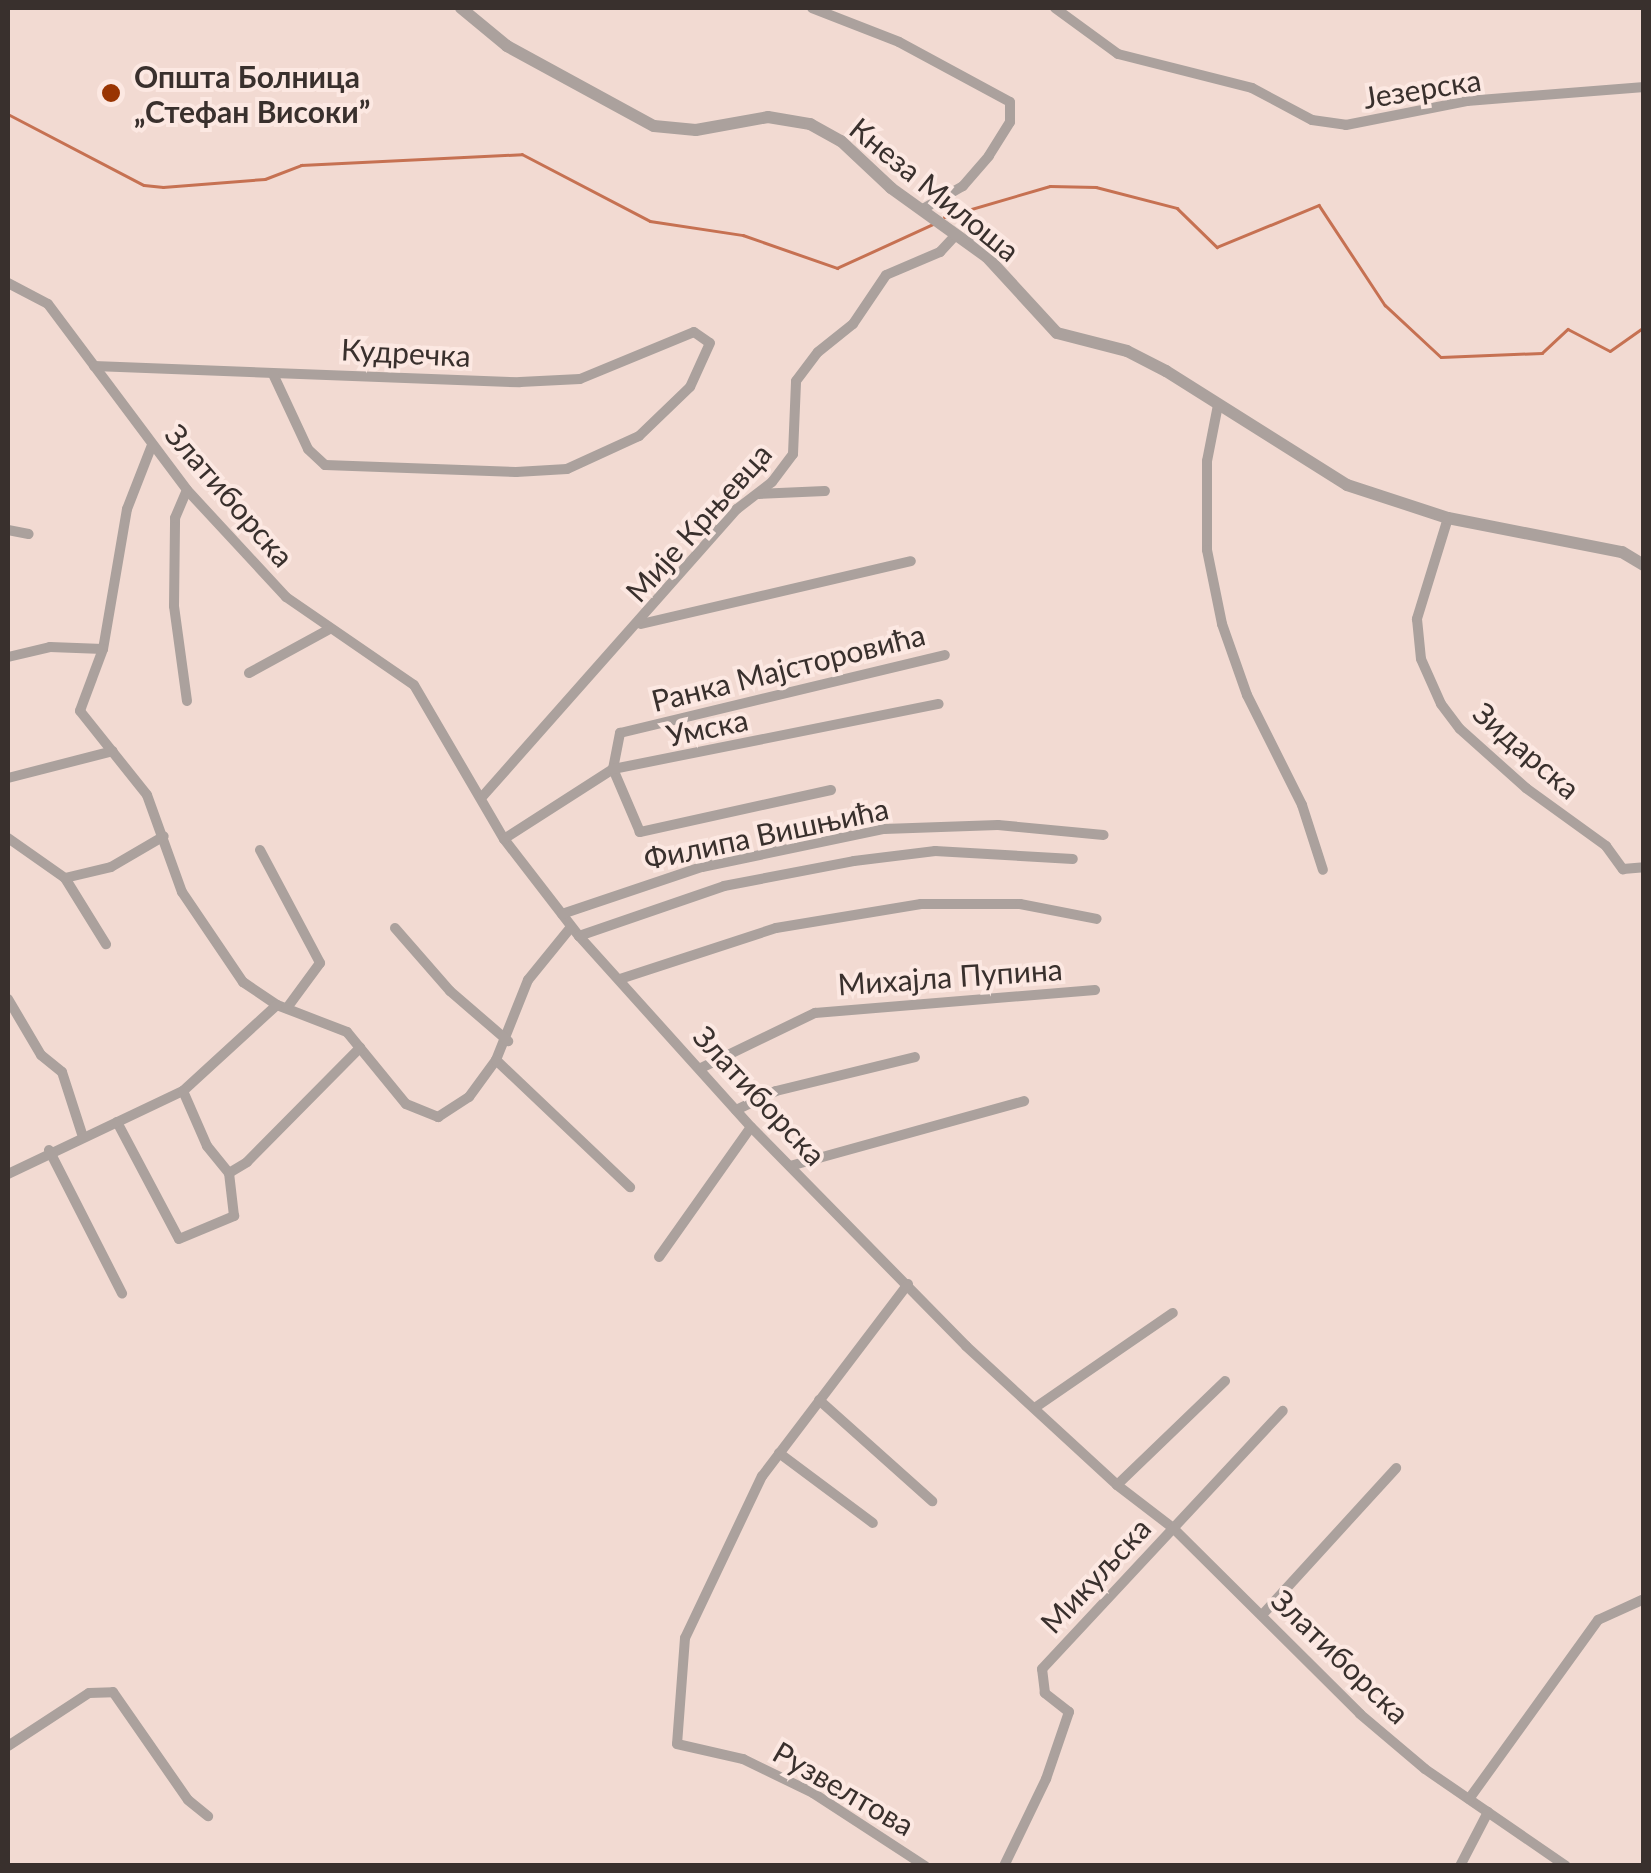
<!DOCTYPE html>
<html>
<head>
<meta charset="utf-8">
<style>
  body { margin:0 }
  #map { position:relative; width:1651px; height:1873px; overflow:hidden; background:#f2dad2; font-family:Lato,sans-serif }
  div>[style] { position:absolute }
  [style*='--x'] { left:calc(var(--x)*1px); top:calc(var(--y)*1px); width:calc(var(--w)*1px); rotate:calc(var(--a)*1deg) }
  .stream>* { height:2.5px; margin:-1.25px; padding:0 1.25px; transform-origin:1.25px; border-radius:1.25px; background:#c67152 }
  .minor>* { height:10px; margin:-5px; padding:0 5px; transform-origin:5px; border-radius:5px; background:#aba19d }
  .tertiary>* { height:12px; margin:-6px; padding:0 6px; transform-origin:6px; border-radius:6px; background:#aba19d }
  .dots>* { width:28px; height:28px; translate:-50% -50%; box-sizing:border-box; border:5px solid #fce8e2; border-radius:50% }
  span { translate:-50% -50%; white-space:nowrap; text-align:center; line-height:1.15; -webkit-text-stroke:8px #fce8e2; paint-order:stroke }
  .poi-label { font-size:30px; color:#39302d; font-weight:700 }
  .left { translate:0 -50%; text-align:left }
  .street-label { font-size:30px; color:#39302d }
  .frame { position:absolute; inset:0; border:10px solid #39302d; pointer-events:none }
</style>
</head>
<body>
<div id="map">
  <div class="stream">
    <i style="--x:8;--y:114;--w:153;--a:27.6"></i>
    <i style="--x:144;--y:185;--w:19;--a:6"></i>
    <i style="--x:163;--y:187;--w:102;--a:-4.5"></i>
    <i style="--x:265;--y:179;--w:39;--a:-21"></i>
    <i style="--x:301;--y:165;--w:221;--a:-2.8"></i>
    <i style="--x:522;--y:154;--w:144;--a:27.6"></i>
    <i style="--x:650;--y:221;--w:94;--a:8.6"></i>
    <i style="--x:743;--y:235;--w:100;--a:19.3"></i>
    <i style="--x:837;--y:268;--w:106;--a:-24.6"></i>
    <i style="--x:944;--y:217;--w:110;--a:-16.3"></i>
    <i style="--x:1050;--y:186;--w:46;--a:1.2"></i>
    <i style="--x:1096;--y:187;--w:84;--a:14.5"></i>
    <i style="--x:1177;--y:208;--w:56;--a:44.3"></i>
    <i style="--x:1217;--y:247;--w:110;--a:-22.4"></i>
    <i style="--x:1319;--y:205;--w:120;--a:56.6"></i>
    <i style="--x:1385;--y:305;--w:76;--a:42.9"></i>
    <i style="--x:1441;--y:357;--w:101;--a:-2.3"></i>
    <i style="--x:1542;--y:353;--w:35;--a:-43"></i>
    <i style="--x:1568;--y:329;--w:47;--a:27.6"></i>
    <i style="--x:1610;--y:351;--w:42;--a:-35.2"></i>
  </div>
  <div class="minor">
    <i style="--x:812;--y:8;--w:93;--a:21.3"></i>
    <i style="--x:899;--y:42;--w:126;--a:28.4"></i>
    <i style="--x:1010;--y:102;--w:20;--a:90"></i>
    <i style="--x:1010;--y:122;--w:40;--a:122"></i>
    <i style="--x:989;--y:156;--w:40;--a:131"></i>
    <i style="--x:963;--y:186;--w:48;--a:150.3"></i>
    <i style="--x:1055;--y:8;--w:78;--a:36.1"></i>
    <i style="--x:1118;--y:54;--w:138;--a:14.2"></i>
    <i style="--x:1252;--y:88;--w:68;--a:28.1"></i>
    <i style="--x:1312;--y:120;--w:34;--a:8"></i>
    <i style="--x:1346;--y:125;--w:123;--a:-11.2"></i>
    <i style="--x:1467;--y:101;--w:178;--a:-4.5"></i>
    <i style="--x:8;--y:283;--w:45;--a:27.7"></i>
    <i style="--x:48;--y:304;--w:232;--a:53.2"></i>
    <i style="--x:187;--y:490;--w:146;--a:47.2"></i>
    <i style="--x:286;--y:597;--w:155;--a:34.5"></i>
    <i style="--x:414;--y:685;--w:178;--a:59.7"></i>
    <i style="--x:504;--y:839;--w:123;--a:52.3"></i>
    <i style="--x:579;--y:936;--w:257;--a:48"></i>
    <i style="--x:751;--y:1127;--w:307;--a:45.5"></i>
    <i style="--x:966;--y:1346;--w:205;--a:42.6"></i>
    <i style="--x:1117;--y:1485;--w:71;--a:37.5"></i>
    <i style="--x:1173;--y:1528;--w:264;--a:44.8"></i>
    <i style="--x:1360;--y:1714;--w:85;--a:40.2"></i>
    <i style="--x:1425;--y:1769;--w:171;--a:34.5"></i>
    <i style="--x:94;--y:366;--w:426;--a:2.2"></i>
    <i style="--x:520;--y:382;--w:60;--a:-2.9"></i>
    <i style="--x:580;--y:379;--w:123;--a:-22.4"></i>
    <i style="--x:694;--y:332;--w:19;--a:35"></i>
    <i style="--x:710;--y:343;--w:48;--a:114.4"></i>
    <i style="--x:690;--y:387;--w:71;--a:136.1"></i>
    <i style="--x:639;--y:436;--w:79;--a:155.4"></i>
    <i style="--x:567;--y:469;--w:51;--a:176.6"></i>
    <i style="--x:516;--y:472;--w:191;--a:-177.9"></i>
    <i style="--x:325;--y:465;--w:23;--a:-137"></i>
    <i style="--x:308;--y:449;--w:83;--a:-115"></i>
    <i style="--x:1218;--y:405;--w:57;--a:101.1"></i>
    <i style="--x:1207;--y:461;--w:89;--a:90"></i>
    <i style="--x:1207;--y:550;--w:76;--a:78.5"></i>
    <i style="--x:1222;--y:624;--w:75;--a:70.6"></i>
    <i style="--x:1247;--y:695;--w:123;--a:63.4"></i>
    <i style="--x:1302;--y:805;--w:68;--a:72.1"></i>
    <i style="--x:152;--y:445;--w:69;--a:111.3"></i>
    <i style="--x:127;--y:509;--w:142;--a:99.7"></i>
    <i style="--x:103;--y:649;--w:66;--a:110.4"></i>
    <i style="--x:80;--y:711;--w:107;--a:51.4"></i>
    <i style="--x:147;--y:795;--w:103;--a:70.2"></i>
    <i style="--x:182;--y:892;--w:109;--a:55.9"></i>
    <i style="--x:243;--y:982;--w:41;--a:34.1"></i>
    <i style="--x:277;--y:1005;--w:75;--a:21.1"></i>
    <i style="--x:347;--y:1032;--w:93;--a:50.7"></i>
    <i style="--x:406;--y:1104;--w:35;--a:22"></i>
    <i style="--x:438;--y:1117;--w:37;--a:-33"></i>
    <i style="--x:469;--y:1097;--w:46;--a:-53.9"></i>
    <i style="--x:496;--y:1060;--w:86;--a:-68.2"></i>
    <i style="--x:528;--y:980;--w:68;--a:-50.9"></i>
    <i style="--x:759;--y:494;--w:66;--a:-2.6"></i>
    <i style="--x:1448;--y:518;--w:106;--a:107.1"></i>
    <i style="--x:1417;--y:619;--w:40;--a:84.3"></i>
    <i style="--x:1421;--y:659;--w:49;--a:66"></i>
    <i style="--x:1441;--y:704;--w:31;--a:53"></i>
    <i style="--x:1460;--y:729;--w:89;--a:41.8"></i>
    <i style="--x:1526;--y:788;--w:99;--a:35.9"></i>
    <i style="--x:1606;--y:846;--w:29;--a:54"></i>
    <i style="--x:1623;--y:869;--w:21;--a:-5"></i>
    <i style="--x:8;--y:530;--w:21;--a:11"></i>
    <i style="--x:641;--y:624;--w:277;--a:-13.1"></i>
    <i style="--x:8;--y:657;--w:43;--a:-13.4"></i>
    <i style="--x:50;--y:647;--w:53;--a:2.2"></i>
    <i style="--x:249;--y:673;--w:90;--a:-28.6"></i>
    <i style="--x:187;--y:701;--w:96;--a:-97.8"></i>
    <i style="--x:174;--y:606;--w:88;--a:-89.3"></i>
    <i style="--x:175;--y:518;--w:30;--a:-67"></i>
    <i style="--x:8;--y:778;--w:108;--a:-14.4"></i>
    <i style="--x:831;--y:790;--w:196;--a:167.6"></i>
    <i style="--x:640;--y:832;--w:69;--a:-113.2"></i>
    <i style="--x:613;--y:769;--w:37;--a:-79"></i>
    <i style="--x:620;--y:733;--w:334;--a:-13.5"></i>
    <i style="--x:482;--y:797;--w:385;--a:-48.5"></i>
    <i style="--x:737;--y:509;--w:44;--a:-37.6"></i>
    <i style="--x:772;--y:482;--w:35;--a:-53"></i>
    <i style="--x:793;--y:454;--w:73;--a:-87.6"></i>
    <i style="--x:796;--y:381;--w:36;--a:-53"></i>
    <i style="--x:818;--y:352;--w:45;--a:-38.7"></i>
    <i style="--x:853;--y:324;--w:59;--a:-56"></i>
    <i style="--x:886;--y:275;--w:59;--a:-23.1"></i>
    <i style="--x:940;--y:252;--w:22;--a:-47"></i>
    <i style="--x:8;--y:838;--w:70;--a:35.1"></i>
    <i style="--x:65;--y:878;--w:78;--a:58.2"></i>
    <i style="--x:504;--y:839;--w:130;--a:-32.7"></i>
    <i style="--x:613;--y:769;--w:332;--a:-11.3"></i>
    <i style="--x:260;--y:850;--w:128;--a:62"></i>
    <i style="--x:320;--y:963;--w:56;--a:126.3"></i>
    <i style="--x:65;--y:878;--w:47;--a:-13.4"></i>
    <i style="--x:111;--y:867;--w:61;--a:-30.3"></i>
    <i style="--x:562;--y:914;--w:148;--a:-18.6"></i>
    <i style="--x:702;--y:867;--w:186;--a:-11.8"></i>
    <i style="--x:884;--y:829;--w:114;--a:-2"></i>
    <i style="--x:998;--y:825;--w:106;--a:5.4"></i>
    <i style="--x:395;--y:928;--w:84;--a:48.9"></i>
    <i style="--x:450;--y:991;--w:77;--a:40.8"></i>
    <i style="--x:579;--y:936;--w:153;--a:-19"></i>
    <i style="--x:724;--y:886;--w:132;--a:-10.9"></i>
    <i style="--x:854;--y:861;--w:82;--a:-7"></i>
    <i style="--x:935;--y:851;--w:138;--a:3.3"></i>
    <i style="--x:620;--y:979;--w:164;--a:-18.1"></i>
    <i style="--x:776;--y:928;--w:147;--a:-9.4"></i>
    <i style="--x:921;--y:904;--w:99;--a:0"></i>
    <i style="--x:1020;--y:904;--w:78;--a:11"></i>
    <i style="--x:8;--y:999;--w:65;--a:59.5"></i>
    <i style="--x:41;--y:1055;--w:27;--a:39"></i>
    <i style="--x:62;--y:1072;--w:65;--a:72.1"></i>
    <i style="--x:496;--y:1060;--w:185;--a:43.5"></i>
    <i style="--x:701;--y:1068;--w:127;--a:-25.8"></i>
    <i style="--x:815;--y:1013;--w:281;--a:-4.7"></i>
    <i style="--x:183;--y:1091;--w:60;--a:66.4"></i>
    <i style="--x:207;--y:1146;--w:35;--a:51"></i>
    <i style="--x:736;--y:1110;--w:44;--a:-25.4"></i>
    <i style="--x:776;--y:1091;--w:143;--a:-13.7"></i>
    <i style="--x:117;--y:1122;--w:132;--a:62.1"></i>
    <i style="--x:179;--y:1239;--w:60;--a:-22.7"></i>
    <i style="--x:234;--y:1216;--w:43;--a:-96.6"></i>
    <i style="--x:49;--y:1150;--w:161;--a:63"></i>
    <i style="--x:790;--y:1166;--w:243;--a:-15.5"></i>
    <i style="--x:229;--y:1173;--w:21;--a:-31"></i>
    <i style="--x:247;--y:1162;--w:161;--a:-45.3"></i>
    <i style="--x:8;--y:1174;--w:194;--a:-25.4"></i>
    <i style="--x:183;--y:1091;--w:127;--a:-42.5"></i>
    <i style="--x:659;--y:1257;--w:159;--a:-54.7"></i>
    <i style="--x:908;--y:1284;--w:241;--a:127.2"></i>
    <i style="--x:762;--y:1476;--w:179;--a:115.4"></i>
    <i style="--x:685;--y:1638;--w:106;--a:94.3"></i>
    <i style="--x:677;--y:1744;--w:68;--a:12.8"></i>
    <i style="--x:743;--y:1759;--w:78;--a:25.9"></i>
    <i style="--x:813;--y:1793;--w:134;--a:33.1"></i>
    <i style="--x:819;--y:1400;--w:152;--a:41.8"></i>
    <i style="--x:1036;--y:1407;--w:166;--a:-34.5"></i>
    <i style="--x:779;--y:1453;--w:117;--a:36.7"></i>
    <i style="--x:1117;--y:1485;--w:150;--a:-43.9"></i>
    <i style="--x:1262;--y:1615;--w:199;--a:-47.6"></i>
    <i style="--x:8;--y:1746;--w:97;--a:-33.2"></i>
    <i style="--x:89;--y:1693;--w:24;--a:-2"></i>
    <i style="--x:113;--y:1692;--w:131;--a:55.2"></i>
    <i style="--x:188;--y:1800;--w:26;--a:39"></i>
    <i style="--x:1469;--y:1799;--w:221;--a:-54.2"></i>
    <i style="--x:1598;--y:1620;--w:51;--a:-24.5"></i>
    <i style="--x:1004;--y:1866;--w:97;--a:-64.2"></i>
    <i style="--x:1046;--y:1779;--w:71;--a:-71.1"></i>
    <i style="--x:1069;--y:1712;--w:31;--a:-142"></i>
    <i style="--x:1045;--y:1693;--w:24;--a:-97"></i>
    <i style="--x:1042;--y:1669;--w:353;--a:-47"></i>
    <i style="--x:1460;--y:1866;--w:61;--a:-62.6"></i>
  </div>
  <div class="tertiary">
    <i style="--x:461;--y:8;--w:60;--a:39.6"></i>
    <i style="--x:507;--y:46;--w:167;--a:28.6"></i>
    <i style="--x:654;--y:126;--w:42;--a:5.4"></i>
    <i style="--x:696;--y:130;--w:73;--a:-10.2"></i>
    <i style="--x:768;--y:117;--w:43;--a:9.5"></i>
    <i style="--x:810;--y:124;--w:35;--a:29"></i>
    <i style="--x:841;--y:141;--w:69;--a:43.2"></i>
    <i style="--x:891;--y:188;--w:118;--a:35.7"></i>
    <i style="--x:987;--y:257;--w:103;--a:47.4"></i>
    <i style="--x:1057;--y:333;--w:72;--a:14.4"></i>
    <i style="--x:1127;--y:351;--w:44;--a:27.1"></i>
    <i style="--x:1166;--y:371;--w:214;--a:32.2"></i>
    <i style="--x:1347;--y:485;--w:106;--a:18.1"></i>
    <i style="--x:1448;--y:518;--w:177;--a:11.1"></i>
    <i style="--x:1622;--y:552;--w:26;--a:31"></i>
  </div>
  <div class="dots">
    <i style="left:111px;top:93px;background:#993402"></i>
  </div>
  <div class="poi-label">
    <span class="left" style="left:134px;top:93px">Општа Болница<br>„Стефан Високи”</span>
  </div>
  <div class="street-label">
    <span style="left:1422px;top:88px;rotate:-9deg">Језерска</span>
    <span style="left:935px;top:189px;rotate:39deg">Кнеза Милоша</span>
    <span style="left:406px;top:352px;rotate:3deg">Кудречка</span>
    <span style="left:230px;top:495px;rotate:49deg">Златиборска</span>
    <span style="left:698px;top:522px;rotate:-48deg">Мије Крњевца</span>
    <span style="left:788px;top:667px;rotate:-14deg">Ранка Мајсторовића</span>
    <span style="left:707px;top:727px;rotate:-12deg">Умска</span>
    <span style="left:1527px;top:750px;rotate:41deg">Зидарска</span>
    <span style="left:766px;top:833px;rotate:-12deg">Филипа Вишњића</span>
    <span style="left:950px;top:976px;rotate:-4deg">Михајла Пупина</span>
    <span style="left:760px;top:1095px;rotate:47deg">Златиборска</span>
    <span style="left:1095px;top:1575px;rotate:-47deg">Микуљска</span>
    <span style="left:1341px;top:1656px;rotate:44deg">Златиборска</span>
    <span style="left:844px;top:1788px;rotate:30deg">Рузвелтова</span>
  </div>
  <div class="frame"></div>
</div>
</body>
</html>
